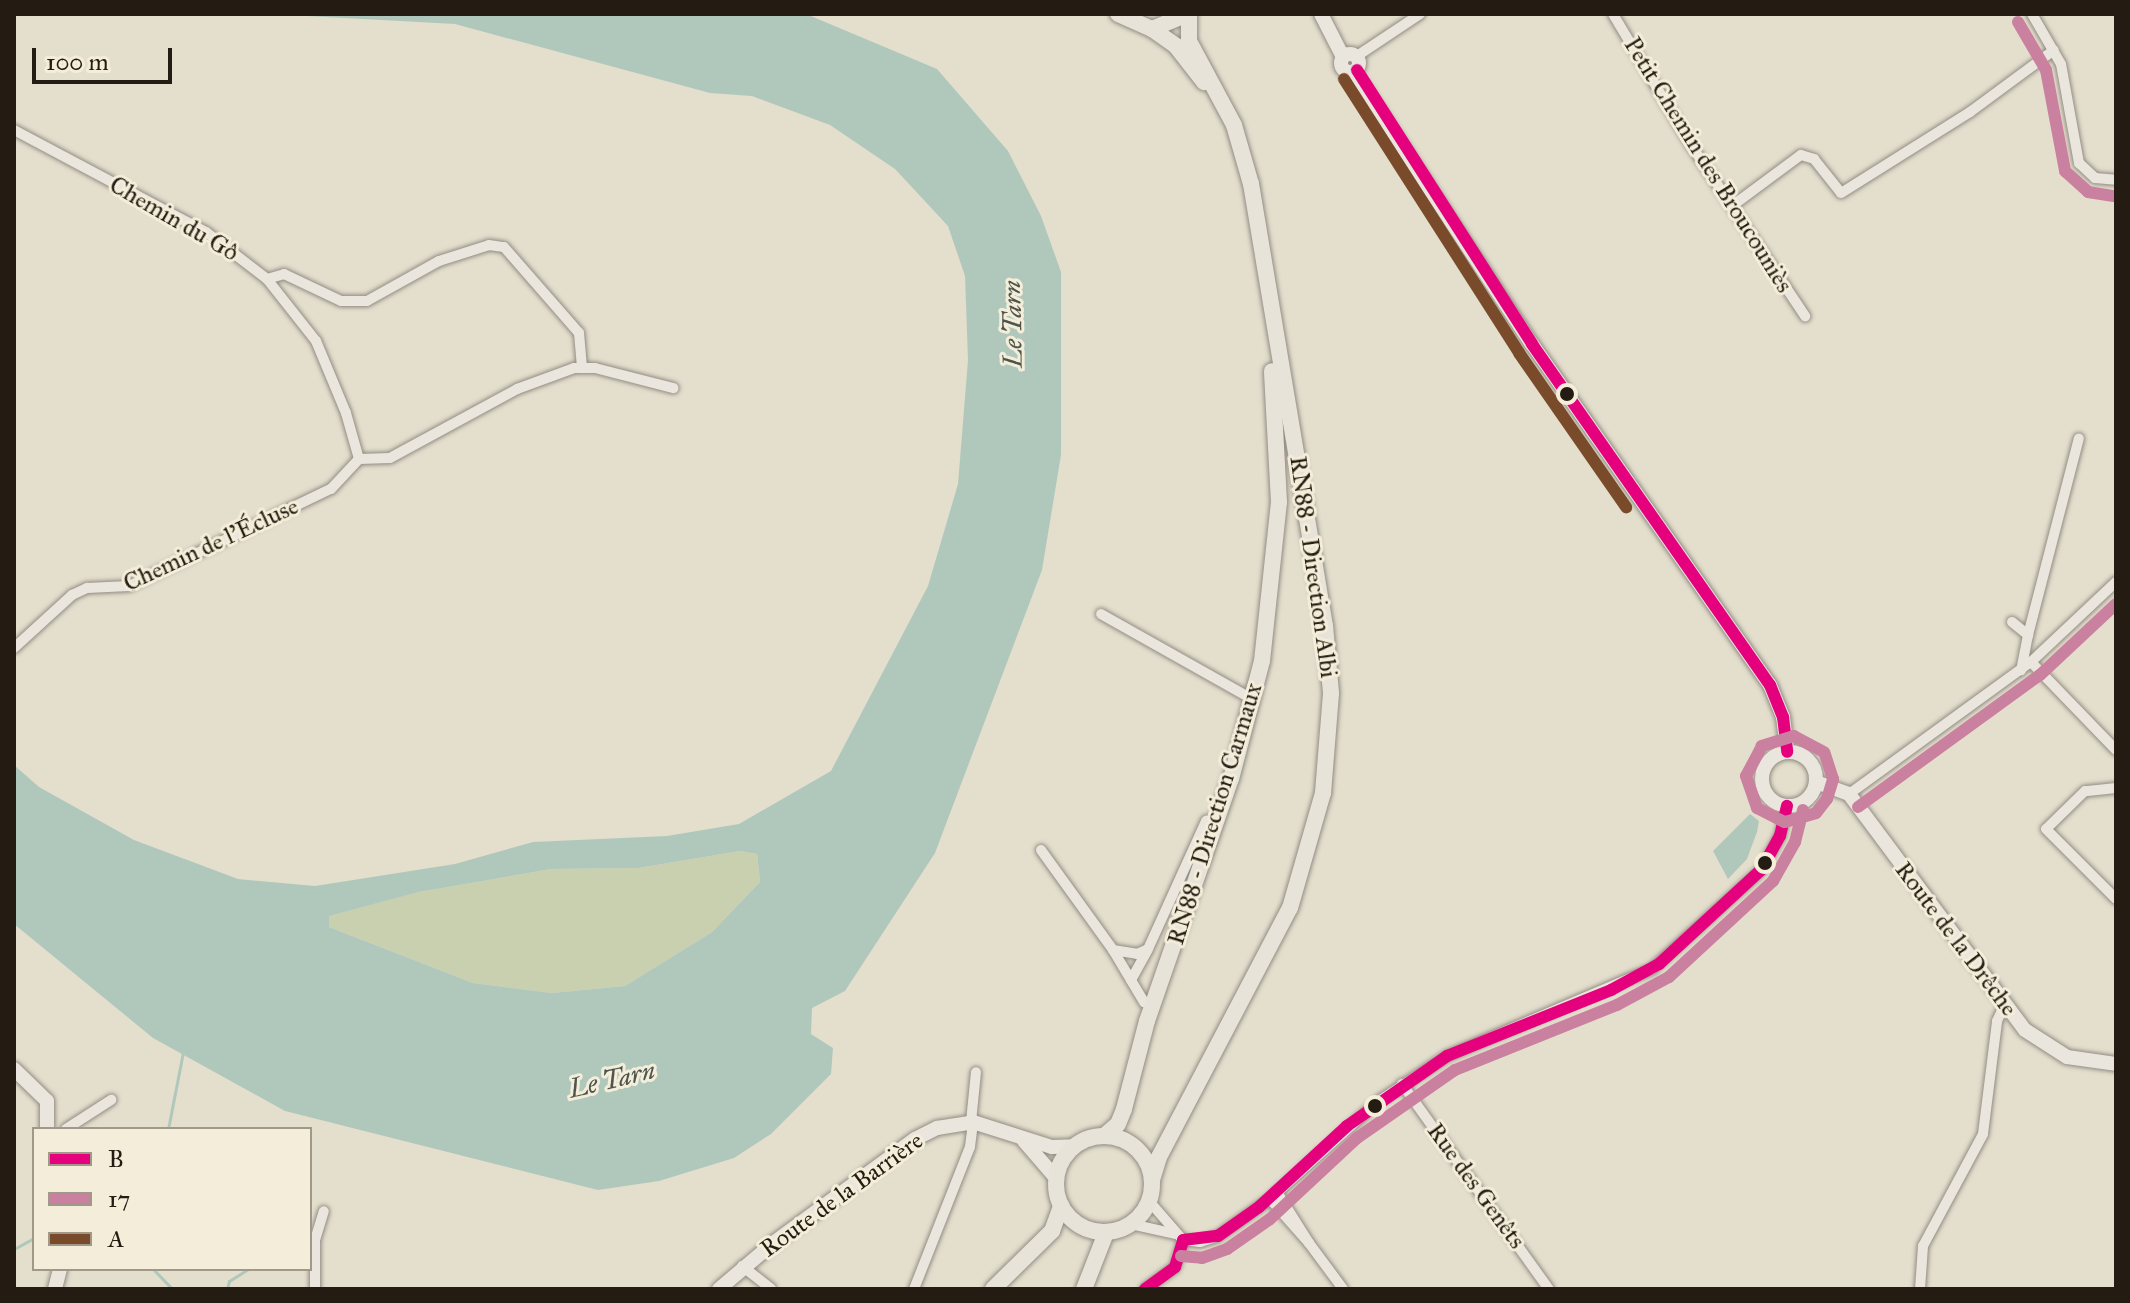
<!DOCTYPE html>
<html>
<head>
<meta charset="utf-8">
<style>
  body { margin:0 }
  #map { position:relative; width:2130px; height:1303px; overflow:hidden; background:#e4decd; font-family:"IM FELL Great Primer",serif }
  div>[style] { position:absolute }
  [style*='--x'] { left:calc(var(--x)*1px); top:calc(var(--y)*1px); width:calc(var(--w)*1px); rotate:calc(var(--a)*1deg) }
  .green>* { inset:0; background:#c9d0af }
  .water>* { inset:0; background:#b0c8bc }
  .stream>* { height:3px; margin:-1.5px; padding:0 1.5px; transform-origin:1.5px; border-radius:1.5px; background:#b0c8bc }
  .roads { filter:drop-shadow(0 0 2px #928d83) drop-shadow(0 0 2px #928d83) }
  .street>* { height:10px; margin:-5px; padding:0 5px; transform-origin:5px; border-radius:5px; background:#eae6de }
  .secondary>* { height:14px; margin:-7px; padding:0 7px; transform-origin:7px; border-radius:7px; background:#eae6de }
  .secondary>.ring { margin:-7px; padding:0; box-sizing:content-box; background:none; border:14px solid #eae6de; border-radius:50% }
  .primary>* { height:16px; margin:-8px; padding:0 8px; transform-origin:8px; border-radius:8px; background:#e7e3d9 }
  .primary>.ring { margin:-8px; padding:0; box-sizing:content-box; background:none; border:16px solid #e7e3d9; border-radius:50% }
  .bus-1>* { height:12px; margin:-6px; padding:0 6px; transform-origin:6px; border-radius:6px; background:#e5007d }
  .bus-2>* { height:12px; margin:-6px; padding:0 6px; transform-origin:6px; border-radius:6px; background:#ca809f }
  .bus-3>* { height:12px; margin:-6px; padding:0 6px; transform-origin:6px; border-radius:6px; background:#7a4b2a }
  .dots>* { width:22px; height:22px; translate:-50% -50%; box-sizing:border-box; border:4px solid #f3edd9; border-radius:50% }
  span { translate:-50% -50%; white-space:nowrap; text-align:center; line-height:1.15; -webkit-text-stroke:6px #f3edd9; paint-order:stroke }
  .street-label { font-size:24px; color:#241b12 }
  .water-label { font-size:26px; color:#4d544b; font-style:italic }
  .frame { position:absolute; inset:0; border:16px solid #241b12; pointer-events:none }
  .legend { position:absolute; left:32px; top:1127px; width:280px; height:144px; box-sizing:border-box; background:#f3edd9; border:2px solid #a09989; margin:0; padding:10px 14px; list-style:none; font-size:24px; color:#241b12 }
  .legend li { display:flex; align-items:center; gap:16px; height:40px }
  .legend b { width:40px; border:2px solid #a09989 }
  .scale { position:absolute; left:32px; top:48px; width:140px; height:36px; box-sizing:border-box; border:4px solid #241b12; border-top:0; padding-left:10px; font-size:24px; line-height:28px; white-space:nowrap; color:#241b12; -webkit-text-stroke:6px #f3edd9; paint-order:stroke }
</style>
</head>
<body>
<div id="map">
  <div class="green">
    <i style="clip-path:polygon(740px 851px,757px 854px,760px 882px,712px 932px,625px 986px,552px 993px,473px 983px,329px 927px,328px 916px,419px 892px,551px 869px,638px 868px)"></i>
  </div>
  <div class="water">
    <i style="clip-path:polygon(evenodd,271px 14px,806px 14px,937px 69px,1008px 151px,1041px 216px,1061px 272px,1061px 455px,1042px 570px,935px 853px,845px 991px,812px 1008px,811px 1034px,833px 1048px,831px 1074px,771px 1134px,734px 1158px,659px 1181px,598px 1190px,285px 1111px,153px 1038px,14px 924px,14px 765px,39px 787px,134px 840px,238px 879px,315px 886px,455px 864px,533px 842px,667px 836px,739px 824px,831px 771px,928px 586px,958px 484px,968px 360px,965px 276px,948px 226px,895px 169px,830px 125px,752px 96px,710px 93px,455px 24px,271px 14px,740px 851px,757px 854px,760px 882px,712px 932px,625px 986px,552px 993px,473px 983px,329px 927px,329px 916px,419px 892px,551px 869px,638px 868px,740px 851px)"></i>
    <i style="clip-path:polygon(1750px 814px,1759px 821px,1757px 832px,1747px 859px,1728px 879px,1713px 851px)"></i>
  </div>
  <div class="stream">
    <i style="--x:168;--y:1129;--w:78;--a:-79"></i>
    <i style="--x:14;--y:1249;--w:23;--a:-29"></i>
    <i style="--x:153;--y:1269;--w:28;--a:46"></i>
    <i style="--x:227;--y:1289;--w:8;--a:-76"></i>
    <i style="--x:229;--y:1281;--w:22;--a:-32"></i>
  </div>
  <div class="roads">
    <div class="street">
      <i style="--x:1613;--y:14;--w:152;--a:59.2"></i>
      <i style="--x:1691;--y:145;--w:206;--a:56.3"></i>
      <i style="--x:2032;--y:14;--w:58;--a:59.9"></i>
      <i style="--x:2061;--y:64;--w:101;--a:79.7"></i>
      <i style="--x:2079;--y:163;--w:22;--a:43"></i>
      <i style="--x:2095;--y:178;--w:21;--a:5"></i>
      <i style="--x:1357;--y:56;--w:76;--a:-33.7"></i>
      <i style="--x:14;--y:130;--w:217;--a:28"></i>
      <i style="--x:206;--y:232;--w:77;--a:37.6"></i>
      <i style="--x:267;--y:279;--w:18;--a:-16"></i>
      <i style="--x:284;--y:274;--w:63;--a:25.3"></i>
      <i style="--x:341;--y:301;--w:26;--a:0"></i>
      <i style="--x:367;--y:301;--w:82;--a:-29.1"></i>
      <i style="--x:439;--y:261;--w:52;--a:-17.7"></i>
      <i style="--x:489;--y:245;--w:15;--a:8"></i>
      <i style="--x:504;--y:247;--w:114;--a:48.9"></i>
      <i style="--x:579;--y:333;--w:34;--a:85"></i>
      <i style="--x:1732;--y:206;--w:86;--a:-36.5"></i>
      <i style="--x:1801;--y:155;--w:14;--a:17"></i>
      <i style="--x:1814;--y:159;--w:43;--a:51.5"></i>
      <i style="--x:1841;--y:193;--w:152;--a:-32.1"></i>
      <i style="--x:1970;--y:112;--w:104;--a:-36.4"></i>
      <i style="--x:359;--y:459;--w:31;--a:-2"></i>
      <i style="--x:390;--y:458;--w:145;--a:-28.5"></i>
      <i style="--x:517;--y:389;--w:61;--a:-20.2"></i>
      <i style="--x:574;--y:368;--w:21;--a:0"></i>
      <i style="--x:595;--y:368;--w:81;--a:14.4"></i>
      <i style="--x:1101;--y:614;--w:165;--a:29.4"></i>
      <i style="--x:2012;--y:622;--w:21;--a:39"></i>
      <i style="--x:2028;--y:635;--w:36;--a:101"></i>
      <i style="--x:2028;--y:635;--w:203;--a:-75.5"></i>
      <i style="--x:14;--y:648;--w:79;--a:-42.4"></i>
      <i style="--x:72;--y:595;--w:17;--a:-25"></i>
      <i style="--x:87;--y:588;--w:42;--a:-2.7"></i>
      <i style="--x:129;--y:586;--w:224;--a:-25.7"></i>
      <i style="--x:331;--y:489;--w:41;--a:-47"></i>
      <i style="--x:359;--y:459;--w:48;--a:-105.8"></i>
      <i style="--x:346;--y:413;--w:78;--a:-112.6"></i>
      <i style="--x:316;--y:341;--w:79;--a:-128.3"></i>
      <i style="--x:2031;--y:662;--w:122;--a:46"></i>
      <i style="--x:2116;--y:788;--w:31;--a:174"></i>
      <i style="--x:2085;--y:791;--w:54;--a:135.7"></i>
      <i style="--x:2046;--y:829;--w:99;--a:45"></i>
      <i style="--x:1849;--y:794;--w:225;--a:-36"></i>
      <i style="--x:2031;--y:662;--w:117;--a:-43.3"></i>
      <i style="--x:1041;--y:850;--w:123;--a:54.2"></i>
      <i style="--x:1113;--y:950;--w:61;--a:59.2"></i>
      <i style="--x:1113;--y:950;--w:24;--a:9"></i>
      <i style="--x:1137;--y:954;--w:12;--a:-24"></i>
      <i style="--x:1148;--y:949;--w:141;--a:-65.6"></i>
      <i style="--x:1131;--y:980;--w:33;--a:-61"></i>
      <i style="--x:1402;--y:1084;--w:252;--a:54.4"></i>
      <i style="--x:971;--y:1122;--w:50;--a:-84.3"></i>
      <i style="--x:66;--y:1129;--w:54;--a:-32.8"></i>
      <i style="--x:1270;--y:1199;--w:59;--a:48.4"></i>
      <i style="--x:1309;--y:1243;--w:60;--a:-122.1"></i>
      <i style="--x:1149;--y:1201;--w:52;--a:48.9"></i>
      <i style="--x:1183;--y:1240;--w:17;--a:7"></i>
      <i style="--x:1200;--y:1242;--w:19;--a:-18"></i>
      <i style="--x:1218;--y:1236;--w:64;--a:-35.4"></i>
      <i style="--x:1270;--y:1199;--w:147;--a:-42"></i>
      <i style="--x:1379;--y:1101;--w:82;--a:-33.5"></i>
      <i style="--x:1447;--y:1056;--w:223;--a:-23"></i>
      <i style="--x:1652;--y:969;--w:147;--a:-42.2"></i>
      <i style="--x:1761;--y:870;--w:39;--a:-61"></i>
      <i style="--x:1780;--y:836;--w:31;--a:-77"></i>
      <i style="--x:1131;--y:1224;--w:45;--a:12.8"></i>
      <i style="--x:1309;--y:1243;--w:57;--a:53.5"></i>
      <i style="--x:742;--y:1266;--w:37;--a:38"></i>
      <i style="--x:315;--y:1289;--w:49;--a:-90"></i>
      <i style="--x:315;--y:1240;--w:30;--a:-73"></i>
      <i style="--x:914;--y:1289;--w:153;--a:-68.5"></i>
      <i style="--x:970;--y:1147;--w:25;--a:-83"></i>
      <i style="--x:1145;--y:1289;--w:37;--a:-36"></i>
      <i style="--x:1175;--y:1267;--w:28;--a:-73"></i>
      <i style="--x:1920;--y:1289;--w:43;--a:-86"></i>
      <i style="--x:1923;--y:1246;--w:127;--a:-61.8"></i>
      <i style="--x:1983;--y:1134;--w:114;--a:-82.9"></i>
      <i style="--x:1997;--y:1021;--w:17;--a:-65"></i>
    </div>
    <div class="secondary">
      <i style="--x:1321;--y:14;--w:48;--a:62.9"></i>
      <i class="ring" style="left:1341px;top:54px;width:4px;height:4px"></i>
      <i style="--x:1353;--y:72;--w:326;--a:56.7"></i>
      <i style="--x:1532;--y:344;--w:416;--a:55.1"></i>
      <i style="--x:1770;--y:685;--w:35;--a:68"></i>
      <i style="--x:1783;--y:717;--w:35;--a:83"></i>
      <i class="ring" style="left:1762px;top:752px;width:40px;height:40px"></i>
      <i style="--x:1816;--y:782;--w:35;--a:20"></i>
      <i style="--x:1849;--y:794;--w:294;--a:53.3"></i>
      <i style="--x:2025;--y:1030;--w:50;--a:32.7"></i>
      <i style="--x:2067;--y:1057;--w:49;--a:8.1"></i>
      <i style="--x:14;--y:1069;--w:46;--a:44.1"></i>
      <i style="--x:47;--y:1101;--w:28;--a:90"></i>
      <i style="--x:1024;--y:1141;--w:49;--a:49.1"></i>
      <i style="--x:55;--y:1289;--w:21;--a:-76"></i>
      <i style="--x:719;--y:1289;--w:70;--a:-40.3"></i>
      <i style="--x:772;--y:1244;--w:177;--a:-36.3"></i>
      <i style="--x:915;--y:1139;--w:25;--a:-27"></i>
      <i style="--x:937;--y:1128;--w:36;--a:-9"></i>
      <i style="--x:973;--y:1122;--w:83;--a:17.6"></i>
      <i style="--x:1052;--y:1147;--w:23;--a:-2"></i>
    </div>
    <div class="primary">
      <i style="--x:1118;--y:14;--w:37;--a:24"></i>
      <i style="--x:1152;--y:29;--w:39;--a:-23"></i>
      <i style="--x:1152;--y:29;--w:29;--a:35"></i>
      <i style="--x:1176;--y:46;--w:46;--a:52.1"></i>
      <i style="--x:1104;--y:1136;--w:18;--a:-41"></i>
      <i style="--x:1118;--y:1124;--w:16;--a:-68"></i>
      <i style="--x:1124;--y:1109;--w:91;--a:-75.4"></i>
      <i style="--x:1147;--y:1021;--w:256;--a:-70.9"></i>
      <i style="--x:1231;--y:779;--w:122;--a:-75.3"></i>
      <i style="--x:1262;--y:661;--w:160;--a:-83.9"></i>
      <i style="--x:1279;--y:502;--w:131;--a:-93.1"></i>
      <i class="ring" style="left:1056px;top:1136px;width:80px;height:80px"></i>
      <i style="--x:1152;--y:1180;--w:24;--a:-73"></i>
      <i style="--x:1159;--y:1157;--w:281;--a:-62.3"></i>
      <i style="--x:1290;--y:908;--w:120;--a:-74"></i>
      <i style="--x:1323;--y:793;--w:100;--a:-85.4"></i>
      <i style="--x:1331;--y:693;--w:67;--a:-95.1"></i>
      <i style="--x:1325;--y:626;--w:448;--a:-99.5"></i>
      <i style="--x:1251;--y:184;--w:61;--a:-106.1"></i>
      <i style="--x:1234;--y:125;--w:95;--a:-118.2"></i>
      <i style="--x:1189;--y:41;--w:27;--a:-90"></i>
      <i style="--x:993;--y:1289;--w:83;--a:-44.5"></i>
      <i style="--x:1052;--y:1231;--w:27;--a:-70"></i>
      <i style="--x:1084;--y:1289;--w:60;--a:-68.6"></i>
    </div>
  </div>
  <div class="bus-1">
    <i style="--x:1357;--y:70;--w:325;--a:57.4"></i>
    <i style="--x:1532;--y:344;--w:416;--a:55.1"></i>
    <i style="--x:1770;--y:685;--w:35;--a:68"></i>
    <i style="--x:1783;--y:717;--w:35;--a:83"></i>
    <i style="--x:1183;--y:1240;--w:35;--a:-7"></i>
    <i style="--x:1218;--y:1236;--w:50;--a:-35.3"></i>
    <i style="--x:1259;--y:1207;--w:120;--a:-42.6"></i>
    <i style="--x:1347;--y:1126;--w:122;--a:-35"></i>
    <i style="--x:1447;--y:1056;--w:177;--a:-21.9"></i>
    <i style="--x:1611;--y:990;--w:55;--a:-28.4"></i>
    <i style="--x:1659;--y:964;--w:139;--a:-42.7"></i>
    <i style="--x:1761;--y:870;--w:39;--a:-61"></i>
    <i style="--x:1780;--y:836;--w:31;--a:-77"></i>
    <i style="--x:1145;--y:1289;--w:37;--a:-36"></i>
    <i style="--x:1175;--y:1267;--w:28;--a:-73"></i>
  </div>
  <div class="bus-2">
    <i style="--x:2018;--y:22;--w:56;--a:59.7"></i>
    <i style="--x:2046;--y:70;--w:103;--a:79.3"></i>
    <i style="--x:2065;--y:171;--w:31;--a:42"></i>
    <i style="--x:2088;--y:192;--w:26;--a:9"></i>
    <i style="--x:1822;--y:751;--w:32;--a:-152"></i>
    <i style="--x:1794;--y:736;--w:34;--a:163"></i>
    <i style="--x:1762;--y:746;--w:34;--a:118"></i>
    <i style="--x:1746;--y:776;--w:34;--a:71"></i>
    <i style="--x:1757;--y:808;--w:31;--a:27"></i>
    <i style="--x:1785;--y:822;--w:32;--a:-16"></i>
    <i style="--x:1816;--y:813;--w:18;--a:-52"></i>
    <i style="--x:1827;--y:799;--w:21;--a:-73"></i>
    <i style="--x:1833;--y:779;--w:28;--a:-108"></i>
    <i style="--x:1858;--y:807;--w:225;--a:-36"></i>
    <i style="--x:2040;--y:675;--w:104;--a:-43.1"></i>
    <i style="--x:1181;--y:1256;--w:21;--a:5"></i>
    <i style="--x:1202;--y:1258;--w:27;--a:-20"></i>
    <i style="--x:1227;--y:1249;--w:52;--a:-34.9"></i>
    <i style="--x:1270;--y:1219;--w:119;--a:-43"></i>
    <i style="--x:1357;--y:1138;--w:119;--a:-34.8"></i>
    <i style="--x:1455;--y:1070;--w:175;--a:-21.9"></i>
    <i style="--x:1617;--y:1005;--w:59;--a:-28.3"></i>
    <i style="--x:1669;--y:977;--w:142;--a:-42.7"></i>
    <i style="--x:1773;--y:881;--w:45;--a:-60.6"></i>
    <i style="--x:1795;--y:842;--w:33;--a:-76"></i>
  </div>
  <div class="bus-3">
    <i style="--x:1344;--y:79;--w:325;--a:57.4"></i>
    <i style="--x:1519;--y:353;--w:188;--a:55.2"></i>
  </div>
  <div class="dots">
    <i style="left:1567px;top:394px;background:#241b12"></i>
    <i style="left:1765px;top:863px;background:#241b12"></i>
    <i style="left:1375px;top:1106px;background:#241b12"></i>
  </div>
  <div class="street-label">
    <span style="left:1708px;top:165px;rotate:58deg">Petit Chemin des Broucouniès</span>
    <span style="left:174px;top:219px;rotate:30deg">Chemin du Gô</span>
    <span style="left:211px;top:545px;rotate:-25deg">Chemin de l'Écluse</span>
    <span style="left:1313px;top:567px;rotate:82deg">RN88 - Direction Albi</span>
    <span style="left:1215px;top:814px;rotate:-73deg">RN88 - Direction Carmaux</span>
    <span style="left:1956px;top:939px;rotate:53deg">Route de la Drêche</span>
    <span style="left:1476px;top:1186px;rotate:54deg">Rue des Genêts</span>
    <span style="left:842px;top:1195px;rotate:-36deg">Route de la Barrière</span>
  </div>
  <div class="water-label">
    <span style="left:1013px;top:324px;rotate:-91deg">Le Tarn</span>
    <span style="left:612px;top:1080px;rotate:-13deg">Le Tarn</span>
  </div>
  <div class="frame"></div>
  <ul class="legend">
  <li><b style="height:10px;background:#e5007d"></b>B</li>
  <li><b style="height:10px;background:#ca809f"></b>17</li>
  <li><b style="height:10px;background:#7a4b2a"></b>A</li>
  </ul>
  <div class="scale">100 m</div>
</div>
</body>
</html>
